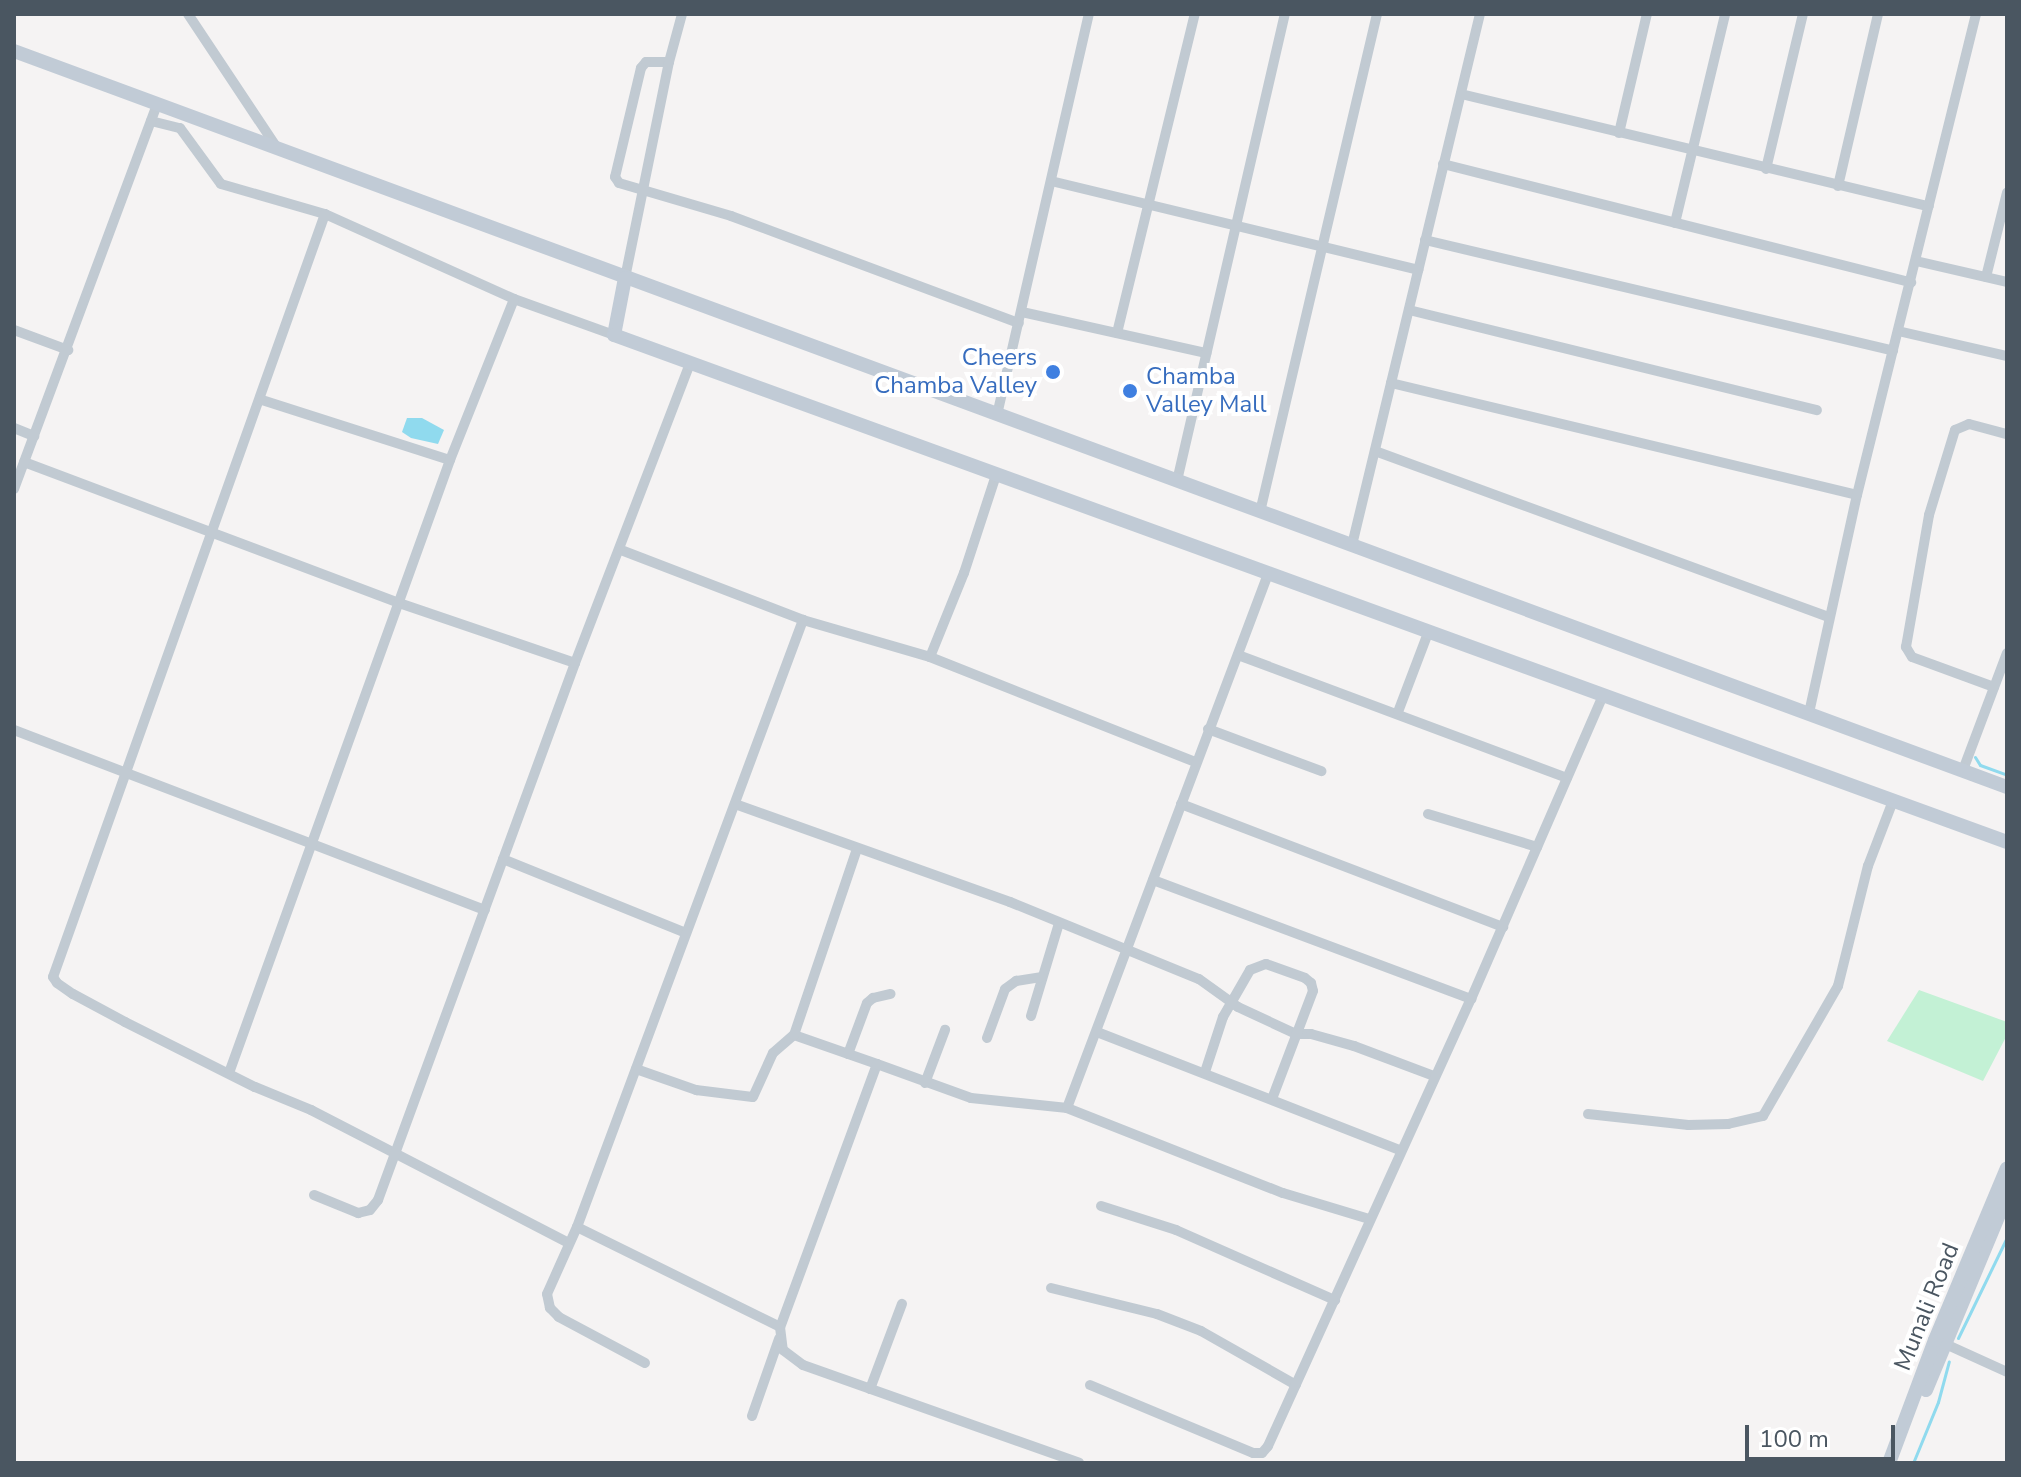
<!DOCTYPE html>
<html>
<head>
<meta charset="utf-8">
<style>
  body { margin:0 }
  #map { position:relative; width:2021px; height:1477px; overflow:hidden; background:#f5f3f3; font-family:"Nunito Sans",sans-serif }
  div>[style] { position:absolute }
  [style*='--x'] { left:calc(var(--x)*1px); top:calc(var(--y)*1px); width:calc(var(--w)*1px); rotate:calc(var(--a)*1deg) }
  .green>* { inset:0; background:#c3f1d5 }
  .water>* { inset:0; background:#90daee }
  .stream>* { height:3px; margin:-1.5px; padding:0 1.5px; transform-origin:1.5px; border-radius:1.5px; background:#90daee }
  .minor>* { height:10px; margin:-5px; padding:0 5px; transform-origin:5px; border-radius:5px; background:#c1cad2 }
  .secondary>* { height:14px; margin:-7px; padding:0 7px; transform-origin:7px; border-radius:7px; background:#c1cbd6 }
  .dots>* { width:22px; height:22px; translate:-50% -50%; box-sizing:border-box; border:4px solid #fff; border-radius:50% }
  span { translate:-50% -50%; white-space:nowrap; text-align:center; line-height:1.15; -webkit-text-stroke:8px #fff; paint-order:stroke }
  .shop-label { font-size:24px; color:#366cbe }
  .right { translate:-100% -50%; text-align:right }
  .left { translate:0 -50%; text-align:left }
  .street-label { font-size:24px; color:#4a5661 }
  .frame { position:absolute; inset:0; border:16px solid #4a5661; pointer-events:none }
  .scale { position:absolute; left:1745px; top:1425px; width:150px; height:36px; box-sizing:border-box; border:4px solid #4a5661; border-top:0; padding-left:10px; font-size:24px; line-height:28px; white-space:nowrap; color:#4a5661; -webkit-text-stroke:6px #fff; paint-order:stroke }
</style>
</head>
<body>
<div id="map">
  <div class="green">
    <i style="clip-path:polygon(1919px 990px,2007px 1022px,2007px 1035px,1983px 1081px,1887px 1041px)"></i>
  </div>
  <div class="water">
    <i style="clip-path:polygon(407px 418px,422px 418px,444px 430px,438px 444px,411px 438px,402px 432px)"></i>
  </div>
  <div class="stream">
    <i style="--x:1975;--y:757;--w:9;--a:58"></i>
    <i style="--x:1980;--y:765;--w:29;--a:20"></i>
    <i style="--x:1958;--y:1338;--w:112;--a:-64.1"></i>
    <i style="--x:1913;--y:1463;--w:66;--a:-67.7"></i>
    <i style="--x:1938;--y:1402;--w:42;--a:-75"></i>
  </div>
  <div class="minor">
    <i style="--x:188;--y:14;--w:161;--a:56.4"></i>
    <i style="--x:669;--y:62;--w:23;--a:180"></i>
    <i style="--x:646;--y:62;--w:8;--a:130"></i>
    <i style="--x:641;--y:68;--w:112;--a:103.4"></i>
    <i style="--x:615;--y:177;--w:7;--a:56"></i>
    <i style="--x:619;--y:183;--w:117;--a:16.4"></i>
    <i style="--x:731;--y:216;--w:307;--a:20.4"></i>
    <i style="--x:1461;--y:94;--w:481;--a:13.5"></i>
    <i style="--x:151;--y:121;--w:30;--a:14"></i>
    <i style="--x:180;--y:128;--w:69;--a:53.8"></i>
    <i style="--x:221;--y:184;--w:108;--a:16.1"></i>
    <i style="--x:325;--y:214;--w:207;--a:24.2"></i>
    <i style="--x:514;--y:299;--w:106;--a:19.8"></i>
    <i style="--x:1619;--y:133;--w:122;--a:-76.8"></i>
    <i style="--x:1443;--y:164;--w:483;--a:14.2"></i>
    <i style="--x:1766;--y:169;--w:159;--a:-76.6"></i>
    <i style="--x:1051;--y:181;--w:378;--a:13.6"></i>
    <i style="--x:1838;--y:186;--w:177;--a:-76.9"></i>
    <i style="--x:325;--y:214;--w:810;--a:109.62"></i>
    <i style="--x:53;--y:977;--w:7;--a:56"></i>
    <i style="--x:57;--y:983;--w:19;--a:35"></i>
    <i style="--x:73;--y:994;--w:59;--a:28.3"></i>
    <i style="--x:125;--y:1022;--w:145;--a:26.6"></i>
    <i style="--x:255;--y:1087;--w:61;--a:22.3"></i>
    <i style="--x:311;--y:1110;--w:290;--a:27.3"></i>
    <i style="--x:1675;--y:223;--w:215;--a:-76.5"></i>
    <i style="--x:1425;--y:240;--w:481;--a:13.3"></i>
    <i style="--x:1916;--y:261;--w:93;--a:13"></i>
    <i style="--x:1986;--y:277;--w:87;--a:-76"></i>
    <i style="--x:625;--y:278;--w:220;--a:-78.5"></i>
    <i style="--x:669;--y:62;--w:50;--a:-74.8"></i>
    <i style="--x:1409;--y:310;--w:420;--a:13.8"></i>
    <i style="--x:1022;--y:312;--w:189;--a:12.6"></i>
    <i style="--x:14;--y:330;--w:58;--a:20.3"></i>
    <i style="--x:1898;--y:331;--w:112;--a:12.9"></i>
    <i style="--x:1117;--y:333;--w:328;--a:-76.3"></i>
    <i style="--x:1391;--y:383;--w:479;--a:13.5"></i>
    <i style="--x:262;--y:400;--w:197;--a:17.7"></i>
    <i style="--x:997;--y:415;--w:411;--a:-77.1"></i>
    <i style="--x:14;--y:428;--w:22;--a:22"></i>
    <i style="--x:1375;--y:451;--w:483;--a:20.1"></i>
    <i style="--x:24;--y:462;--w:401;--a:20.6"></i>
    <i style="--x:399;--y:603;--w:186;--a:18.8"></i>
    <i style="--x:1177;--y:481;--w:479;--a:-77"></i>
    <i style="--x:14;--y:489;--w:410;--a:-69.6"></i>
    <i style="--x:1260;--y:512;--w:512;--a:-76.78"></i>
    <i style="--x:1352;--y:545;--w:546;--a:-76.45"></i>
    <i style="--x:621;--y:550;--w:195;--a:21"></i>
    <i style="--x:803;--y:620;--w:132;--a:16.2"></i>
    <i style="--x:930;--y:657;--w:285;--a:21.6"></i>
    <i style="--x:1238;--y:655;--w:351;--a:20.5"></i>
    <i style="--x:930;--y:657;--w:91;--a:-68"></i>
    <i style="--x:964;--y:573;--w:103;--a:-71.9"></i>
    <i style="--x:1994;--y:687;--w:87;--a:-159.9"></i>
    <i style="--x:1912;--y:657;--w:12;--a:-121"></i>
    <i style="--x:1906;--y:647;--w:134;--a:-80.1"></i>
    <i style="--x:1929;--y:515;--w:89;--a:-73"></i>
    <i style="--x:1955;--y:430;--w:15;--a:-23"></i>
    <i style="--x:1969;--y:424;--w:39;--a:15"></i>
    <i style="--x:1398;--y:712;--w:85;--a:-69.2"></i>
    <i style="--x:1809;--y:713;--w:223;--a:-77.6"></i>
    <i style="--x:1857;--y:495;--w:496;--a:-76.1"></i>
    <i style="--x:1208;--y:729;--w:121;--a:20.4"></i>
    <i style="--x:14;--y:730;--w:504;--a:20.92"></i>
    <i style="--x:1963;--y:770;--w:125;--a:-69.4"></i>
    <i style="--x:735;--y:804;--w:292;--a:19.6"></i>
    <i style="--x:1010;--y:902;--w:204;--a:22.2"></i>
    <i style="--x:1199;--y:979;--w:48;--a:35.7"></i>
    <i style="--x:1238;--y:1007;--w:64;--a:25"></i>
    <i style="--x:1296;--y:1034;--w:15;--a:0"></i>
    <i style="--x:1311;--y:1034;--w:45;--a:15.6"></i>
    <i style="--x:1354;--y:1046;--w:85;--a:20.6"></i>
    <i style="--x:1181;--y:804;--w:345;--a:20.9"></i>
    <i style="--x:1428;--y:814;--w:114;--a:16.8"></i>
    <i style="--x:503;--y:859;--w:195;--a:22"></i>
    <i style="--x:1153;--y:880;--w:340;--a:20.5"></i>
    <i style="--x:1031;--y:1016;--w:97;--a:-73.2"></i>
    <i style="--x:1097;--y:1032;--w:325;--a:21.3"></i>
    <i style="--x:794;--y:1035;--w:88;--a:19.3"></i>
    <i style="--x:877;--y:1064;--w:280;--a:110.2"></i>
    <i style="--x:780;--y:1327;--w:23;--a:83"></i>
    <i style="--x:783;--y:1350;--w:25;--a:37"></i>
    <i style="--x:803;--y:1365;--w:293;--a:19.5"></i>
    <i style="--x:987;--y:1038;--w:52;--a:-69.8"></i>
    <i style="--x:1005;--y:989;--w:14;--a:-36"></i>
    <i style="--x:1016;--y:981;--w:25;--a:-9"></i>
    <i style="--x:848;--y:1054;--w:54;--a:-69.6"></i>
    <i style="--x:867;--y:1003;--w:8;--a:-40"></i>
    <i style="--x:873;--y:998;--w:18;--a:-13"></i>
    <i style="--x:877;--y:1064;--w:100;--a:19.9"></i>
    <i style="--x:971;--y:1098;--w:97;--a:5.9"></i>
    <i style="--x:1067;--y:1108;--w:232;--a:21.5"></i>
    <i style="--x:1283;--y:1193;--w:90;--a:16.8"></i>
    <i style="--x:636;--y:1069;--w:64;--a:19.3"></i>
    <i style="--x:696;--y:1090;--w:57;--a:7"></i>
    <i style="--x:753;--y:1097;--w:48;--a:-65.6"></i>
    <i style="--x:773;--y:1053;--w:28;--a:-41"></i>
    <i style="--x:794;--y:1035;--w:196;--a:-71.3"></i>
    <i style="--x:1205;--y:1072;--w:58;--a:-71.9"></i>
    <i style="--x:1223;--y:1017;--w:54;--a:-60.1"></i>
    <i style="--x:1250;--y:970;--w:17;--a:-21"></i>
    <i style="--x:1266;--y:964;--w:41;--a:19.7"></i>
    <i style="--x:1305;--y:978;--w:8;--a:40"></i>
    <i style="--x:1311;--y:983;--w:8;--a:76"></i>
    <i style="--x:1313;--y:991;--w:116;--a:110.8"></i>
    <i style="--x:229;--y:1073;--w:652;--a:-70.17"></i>
    <i style="--x:450;--y:460;--w:173;--a:-68.3"></i>
    <i style="--x:925;--y:1083;--w:57;--a:-69.3"></i>
    <i style="--x:1067;--y:1108;--w:571;--a:-69.37"></i>
    <i style="--x:1588;--y:1114;--w:101;--a:6.3"></i>
    <i style="--x:1688;--y:1125;--w:40;--a:-1.4"></i>
    <i style="--x:1728;--y:1124;--w:36;--a:-13"></i>
    <i style="--x:1763;--y:1116;--w:150;--a:-60"></i>
    <i style="--x:1838;--y:986;--w:124;--a:-76"></i>
    <i style="--x:1868;--y:866;--w:70;--a:-69"></i>
    <i style="--x:314;--y:1195;--w:48;--a:22.2"></i>
    <i style="--x:358;--y:1213;--w:12;--a:-14"></i>
    <i style="--x:370;--y:1210;--w:13;--a:-51"></i>
    <i style="--x:378;--y:1200;--w:572;--a:-69.85"></i>
    <i style="--x:575;--y:663;--w:320;--a:-69"></i>
    <i style="--x:1101;--y:1206;--w:79;--a:17.7"></i>
    <i style="--x:1176;--y:1230;--w:174;--a:23.8"></i>
    <i style="--x:577;--y:1227;--w:226;--a:26.2"></i>
    <i style="--x:1051;--y:1288;--w:109;--a:13.8"></i>
    <i style="--x:1157;--y:1314;--w:47;--a:21.1"></i>
    <i style="--x:1201;--y:1331;--w:109;--a:29.6"></i>
    <i style="--x:1941;--y:1342;--w:72;--a:24.4"></i>
    <i style="--x:645;--y:1363;--w:98;--a:-151.9"></i>
    <i style="--x:559;--y:1317;--w:13;--a:-135"></i>
    <i style="--x:550;--y:1308;--w:14;--a:-102"></i>
    <i style="--x:547;--y:1294;--w:73;--a:-65.9"></i>
    <i style="--x:577;--y:1227;--w:648;--a:-69.58"></i>
    <i style="--x:1090;--y:1385;--w:177;--a:22.6"></i>
    <i style="--x:1253;--y:1453;--w:9;--a:0"></i>
    <i style="--x:1262;--y:1453;--w:9;--a:-49"></i>
    <i style="--x:1268;--y:1446;--w:491;--a:-65.6"></i>
    <i style="--x:1471;--y:999;--w:331;--a:-66.5"></i>
    <i style="--x:870;--y:1389;--w:91;--a:-69.4"></i>
    <i style="--x:752;--y:1416;--w:82;--a:-70.7"></i>
  </div>
  <div class="secondary">
    <i style="--x:14;--y:51;--w:2125;--a:20.27"></i>
    <i style="--x:625;--y:278;--w:58;--a:100.9"></i>
    <i style="--x:614;--y:335;--w:1482;--a:20"></i>
    <i style="--x:1926;--y:1390;--w:211;--a:-67.4"></i>
    <i style="--x:1889;--y:1463;--w:131;--a:-69.5"></i>
    <i style="--x:1935;--y:1340;--w:186;--a:-67.3"></i>
  </div>
  <div class="dots">
    <i style="left:1053px;top:372px;background:#3f7fe0"></i>
    <i style="left:1130px;top:391px;background:#3f7fe0"></i>
  </div>
  <div class="shop-label">
    <span class="right" style="left:1037px;top:372px">Cheers<br>Chamba Valley</span>
    <span class="left" style="left:1146px;top:391px">Chamba<br>Valley Mall</span>
  </div>
  <div class="street-label">
    <span style="left:1927px;top:1307px;rotate:-68deg">Munali Road</span>
  </div>
  <div class="frame"></div>
  <div class="scale">100 m</div>
</div>
</body>
</html>
